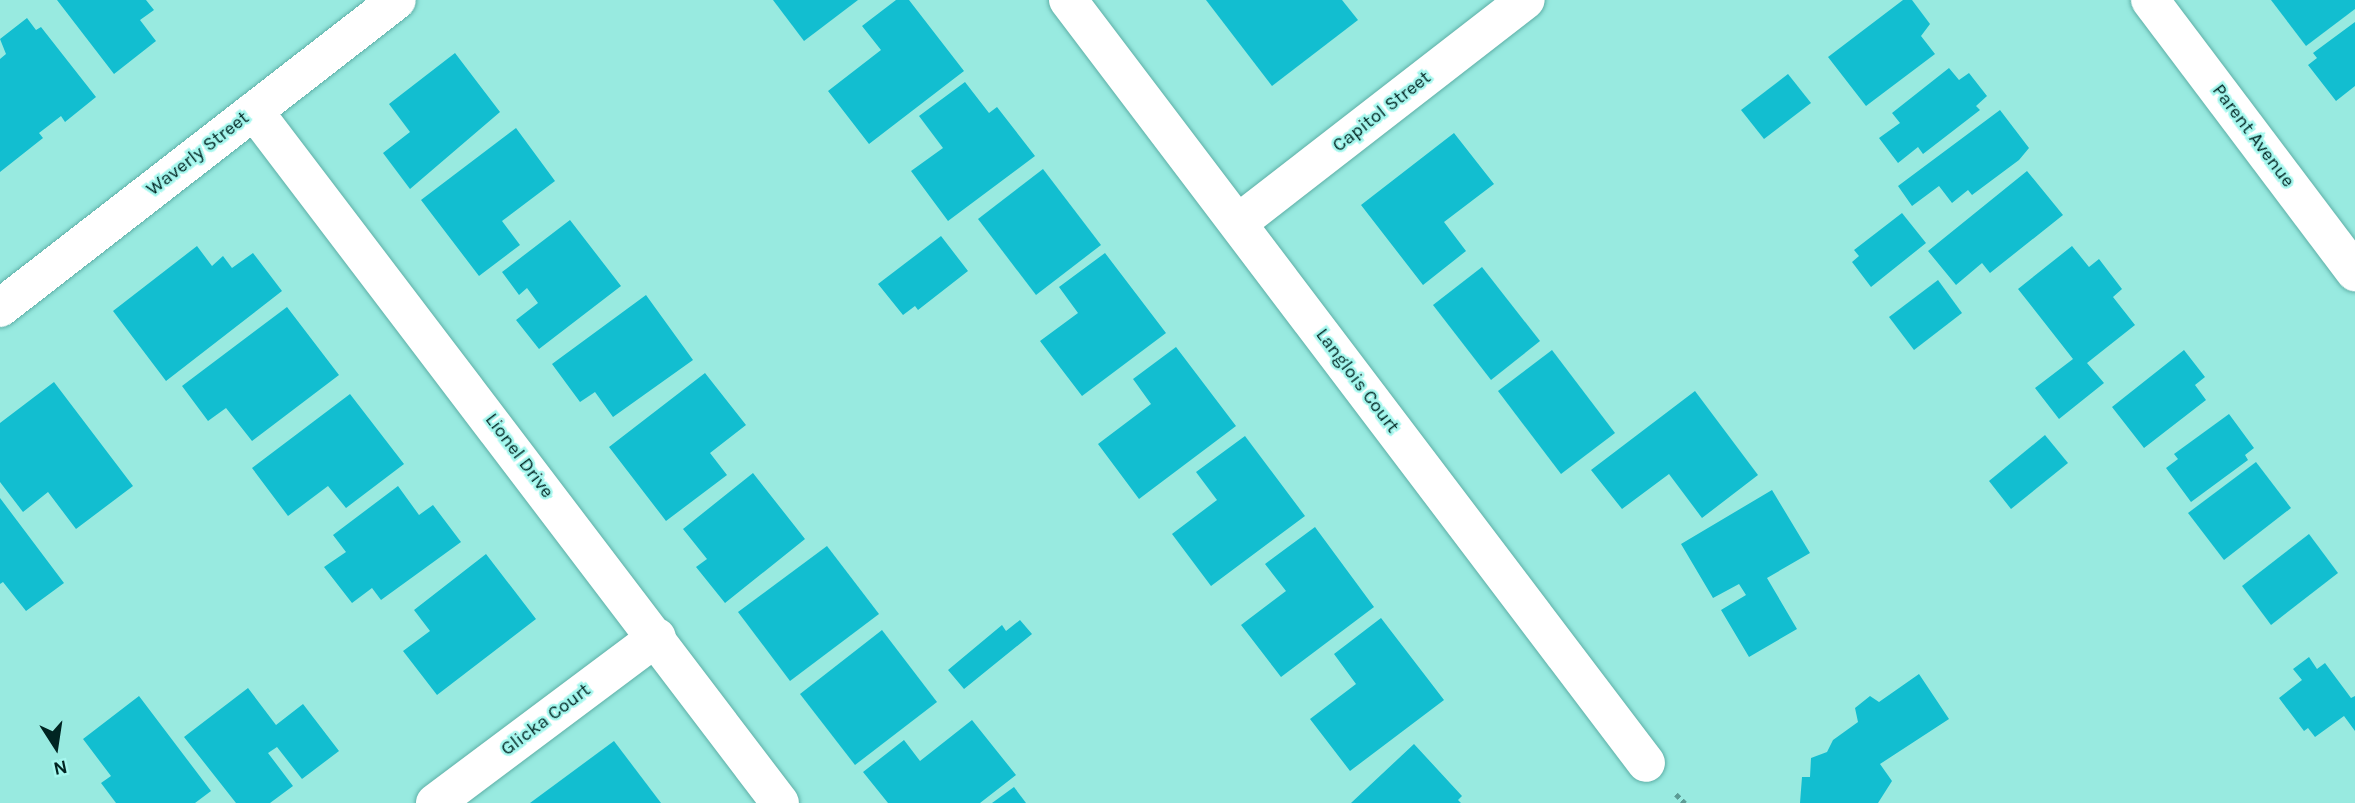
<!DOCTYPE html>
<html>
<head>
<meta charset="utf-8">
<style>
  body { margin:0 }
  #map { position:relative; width:2355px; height:803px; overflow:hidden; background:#98eae0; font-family:Karla,sans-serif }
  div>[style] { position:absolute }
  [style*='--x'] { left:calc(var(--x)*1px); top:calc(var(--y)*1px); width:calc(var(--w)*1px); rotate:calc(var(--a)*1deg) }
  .building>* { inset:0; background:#12bed0 }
  .path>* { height:4.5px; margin-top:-2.25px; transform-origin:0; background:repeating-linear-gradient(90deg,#5c9c95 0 5px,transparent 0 8.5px) }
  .roads { filter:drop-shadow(0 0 2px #5eafa7) drop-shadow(0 0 2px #5eafa7) }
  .minor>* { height:38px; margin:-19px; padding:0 19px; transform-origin:19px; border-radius:19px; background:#fff }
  span { translate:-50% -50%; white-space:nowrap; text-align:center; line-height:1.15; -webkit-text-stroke:5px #a5f7ee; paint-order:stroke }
  .street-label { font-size:19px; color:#012522 }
  .north { position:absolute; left:21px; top:712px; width:70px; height:70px; -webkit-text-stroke:5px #a5f7ee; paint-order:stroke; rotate:168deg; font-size:19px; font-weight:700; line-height:28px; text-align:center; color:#012522 }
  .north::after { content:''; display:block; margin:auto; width:24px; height:32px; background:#012522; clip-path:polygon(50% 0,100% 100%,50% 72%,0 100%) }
</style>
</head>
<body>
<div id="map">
  <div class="building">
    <i style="clip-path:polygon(57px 0,146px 0,154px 10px,140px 20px,156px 41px,114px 74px)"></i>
    <i style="clip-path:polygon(773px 0,858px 0,804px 41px)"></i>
    <i style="clip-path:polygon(896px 0,909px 0,964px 71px,869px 144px,828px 91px,881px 50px,862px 26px)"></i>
    <i style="clip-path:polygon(1206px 0,1342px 0,1358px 20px,1272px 86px)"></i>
    <i style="clip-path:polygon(1903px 0,1912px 0,1930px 24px,1921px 36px,1935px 54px,1866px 106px,1828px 57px)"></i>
    <i style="clip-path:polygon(2271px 0,2355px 0,2355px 9px,2306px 46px)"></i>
    <i style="clip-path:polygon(27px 18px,36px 30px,41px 27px,96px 97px,65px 122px,61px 116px,39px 133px,43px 138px,0 172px,0 59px,6px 54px,0 39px)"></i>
    <i style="clip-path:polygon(2355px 22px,2355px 86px,2336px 101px,2308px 65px,2317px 58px,2313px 53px)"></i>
    <i style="clip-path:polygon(455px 53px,500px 112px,410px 189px,383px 153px,410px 132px,389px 104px)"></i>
    <i style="clip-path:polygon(1949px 68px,1959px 80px,1969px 73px,1987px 96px,1976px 106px,1980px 110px,1923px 154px,1918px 147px,1898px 163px,1879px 138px,1900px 123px,1892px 113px)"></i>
    <i style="clip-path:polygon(1788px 74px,1811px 103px,1764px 139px,1741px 110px)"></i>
    <i style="clip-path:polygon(965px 82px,989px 113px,997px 107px,1035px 156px,948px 221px,911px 171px,943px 148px,919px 116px)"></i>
    <i style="clip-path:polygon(2000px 110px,2029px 148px,2019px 160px,1972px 195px,1968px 190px,1952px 203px,1939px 186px,1912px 206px,1898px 186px)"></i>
    <i style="clip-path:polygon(516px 128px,555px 181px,502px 221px,520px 245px,479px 276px,421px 200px)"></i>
    <i style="clip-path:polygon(1454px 133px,1494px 184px,1444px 222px,1466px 251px,1423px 285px,1361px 205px)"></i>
    <i style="clip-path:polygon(1043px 169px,1101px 245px,1036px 295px,978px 219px)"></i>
    <i style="clip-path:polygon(2027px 171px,2063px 215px,1990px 273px,1982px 263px,1956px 285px,1928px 251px)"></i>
    <i style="clip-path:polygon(1902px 213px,1926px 243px,1871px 287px,1852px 262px,1859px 256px,1854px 250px)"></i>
    <i style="clip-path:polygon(570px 220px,621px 286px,539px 349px,516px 320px,538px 303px,527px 288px,519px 295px,502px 272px)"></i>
    <i style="clip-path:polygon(941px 236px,968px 271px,918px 310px,915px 306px,903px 315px,878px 284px)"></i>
    <i style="clip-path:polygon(197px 246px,212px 266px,223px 256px,232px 268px,253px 253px,282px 291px,166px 381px,113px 311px)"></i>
    <i style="clip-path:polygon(2072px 246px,2089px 267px,2099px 259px,2122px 289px,2113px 297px,2135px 325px,2087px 363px,2104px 383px,2059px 419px,2035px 388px,2073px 359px,2018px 289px)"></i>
    <i style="clip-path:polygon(1105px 253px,1166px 333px,1082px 396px,1040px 341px,1078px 313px,1059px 287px)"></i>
    <i style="clip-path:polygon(1482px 267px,1540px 341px,1491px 380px,1433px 305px)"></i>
    <i style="clip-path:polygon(1938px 280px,1962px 313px,1914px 350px,1889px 317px)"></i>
    <i style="clip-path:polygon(646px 295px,693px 360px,613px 417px,595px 392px,580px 402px,552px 364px)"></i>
    <i style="clip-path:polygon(287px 307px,339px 375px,252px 441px,226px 408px,208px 421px,182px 386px)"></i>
    <i style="clip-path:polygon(1176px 347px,1236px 426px,1139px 499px,1098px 444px,1151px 404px,1133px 379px)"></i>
    <i style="clip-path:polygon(1552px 350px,1615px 433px,1561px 474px,1498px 391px)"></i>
    <i style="clip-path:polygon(2184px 350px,2205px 377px,2195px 385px,2206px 400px,2144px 448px,2112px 407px)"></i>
    <i style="clip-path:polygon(705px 373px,746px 425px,710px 453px,727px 475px,666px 521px,609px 447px)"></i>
    <i style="clip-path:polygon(54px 382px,133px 486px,76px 529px,48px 492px,23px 512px,0 482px,0 423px)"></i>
    <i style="clip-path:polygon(1695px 391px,1758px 475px,1702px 518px,1669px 474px,1622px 509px,1591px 470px)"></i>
    <i style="clip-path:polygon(350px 394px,404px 464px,346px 508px,328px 486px,288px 516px,252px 468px)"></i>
    <i style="clip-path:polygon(2229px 414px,2254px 448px,2245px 455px,2248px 460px,2191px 502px,2166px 468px,2178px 459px,2174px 454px)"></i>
    <i style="clip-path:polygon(2045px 435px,2068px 463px,2011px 509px,1989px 481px)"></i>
    <i style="clip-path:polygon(1245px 436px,1305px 516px,1211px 586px,1172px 534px,1217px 500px,1196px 472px)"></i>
    <i style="clip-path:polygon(2256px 462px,2291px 508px,2224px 560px,2188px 513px)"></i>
    <i style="clip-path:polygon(753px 473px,805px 539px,725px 603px,696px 567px,707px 559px,683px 529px)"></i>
    <i style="clip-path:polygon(398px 486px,419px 515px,433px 505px,461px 542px,381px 600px,372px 588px,352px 603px,324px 567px,346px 552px,333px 535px)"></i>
    <i style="clip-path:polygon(1772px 490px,1810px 553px,1767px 578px,1797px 629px,1749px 657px,1721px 610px,1746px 595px,1739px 584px,1713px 598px,1681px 544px)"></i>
    <i style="clip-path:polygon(0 498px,64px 583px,26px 611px,3px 582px,0 584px)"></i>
    <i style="clip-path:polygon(1315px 527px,1374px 607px,1281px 677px,1241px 625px,1286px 591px,1265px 564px)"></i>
    <i style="clip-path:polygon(2309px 534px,2338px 573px,2271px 625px,2242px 586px)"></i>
    <i style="clip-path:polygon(827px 546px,879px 614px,790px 681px,738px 612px)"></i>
    <i style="clip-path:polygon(486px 554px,536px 619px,437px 695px,403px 651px,430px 631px,414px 610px)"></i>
    <i style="clip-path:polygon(1381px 618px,1444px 700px,1350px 771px,1310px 719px,1356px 684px,1334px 654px)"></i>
    <i style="clip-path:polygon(1020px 620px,1032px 634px,964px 689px,948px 670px,1002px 625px,1006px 631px)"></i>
    <i style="clip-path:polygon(882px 630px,937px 702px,855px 765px,800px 694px)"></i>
    <i style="clip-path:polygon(2309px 657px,2317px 669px,2325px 663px,2351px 698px,2355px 696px,2355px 731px,2344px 716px,2315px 737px,2308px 728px,2304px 731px,2279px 698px,2302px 680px,2293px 669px)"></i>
    <i style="clip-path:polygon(1919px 674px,1949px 719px,1880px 764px,1892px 781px,1878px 803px,1800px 803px,1802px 777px,1810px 777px,1811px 758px,1827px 752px,1833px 740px,1858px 722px,1855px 708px,1870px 696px,1879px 702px)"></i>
    <i style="clip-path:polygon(248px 688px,276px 725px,303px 704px,339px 751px,302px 779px,277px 747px,268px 753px,293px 786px,270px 803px,236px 803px,184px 737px)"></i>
    <i style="clip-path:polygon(139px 696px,211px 791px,195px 803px,116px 803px,101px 783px,111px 776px,83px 739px)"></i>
    <i style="clip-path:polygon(972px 720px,1016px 775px,980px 803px,888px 803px,863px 772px,904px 740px,920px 761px)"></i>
    <i style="clip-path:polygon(614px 741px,661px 803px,530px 803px)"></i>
    <i style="clip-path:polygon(1414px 744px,1462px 796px,1458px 800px,1461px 803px,1351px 803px)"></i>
    <i style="clip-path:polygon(1014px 787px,1026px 803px,992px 803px)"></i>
  </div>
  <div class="path">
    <i style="--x:1676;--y:794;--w:13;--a:45"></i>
  </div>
  <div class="roads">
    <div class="minor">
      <i style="--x:1068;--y:0;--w:957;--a:52.85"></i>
      <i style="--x:2150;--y:0;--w:341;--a:53"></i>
      <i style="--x:254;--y:111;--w:869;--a:52.76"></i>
      <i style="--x:1238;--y:223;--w:364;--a:-37.8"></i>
      <i style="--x:0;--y:308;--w:502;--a:-37.8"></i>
      <i style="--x:435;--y:803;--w:277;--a:-36.8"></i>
    </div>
  </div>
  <div class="street-label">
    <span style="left:1382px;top:112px;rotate:-38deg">Capitol Street</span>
    <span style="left:2253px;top:136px;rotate:53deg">Parent Avenue</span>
    <span style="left:198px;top:154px;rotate:-38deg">Waverly Street</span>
    <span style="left:1357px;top:381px;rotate:53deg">Langlois Court</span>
    <span style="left:519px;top:456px;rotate:53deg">Lionel Drive</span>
    <span style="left:546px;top:720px;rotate:-37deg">Glicka Court</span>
  </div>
  <div class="north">N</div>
</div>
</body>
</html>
